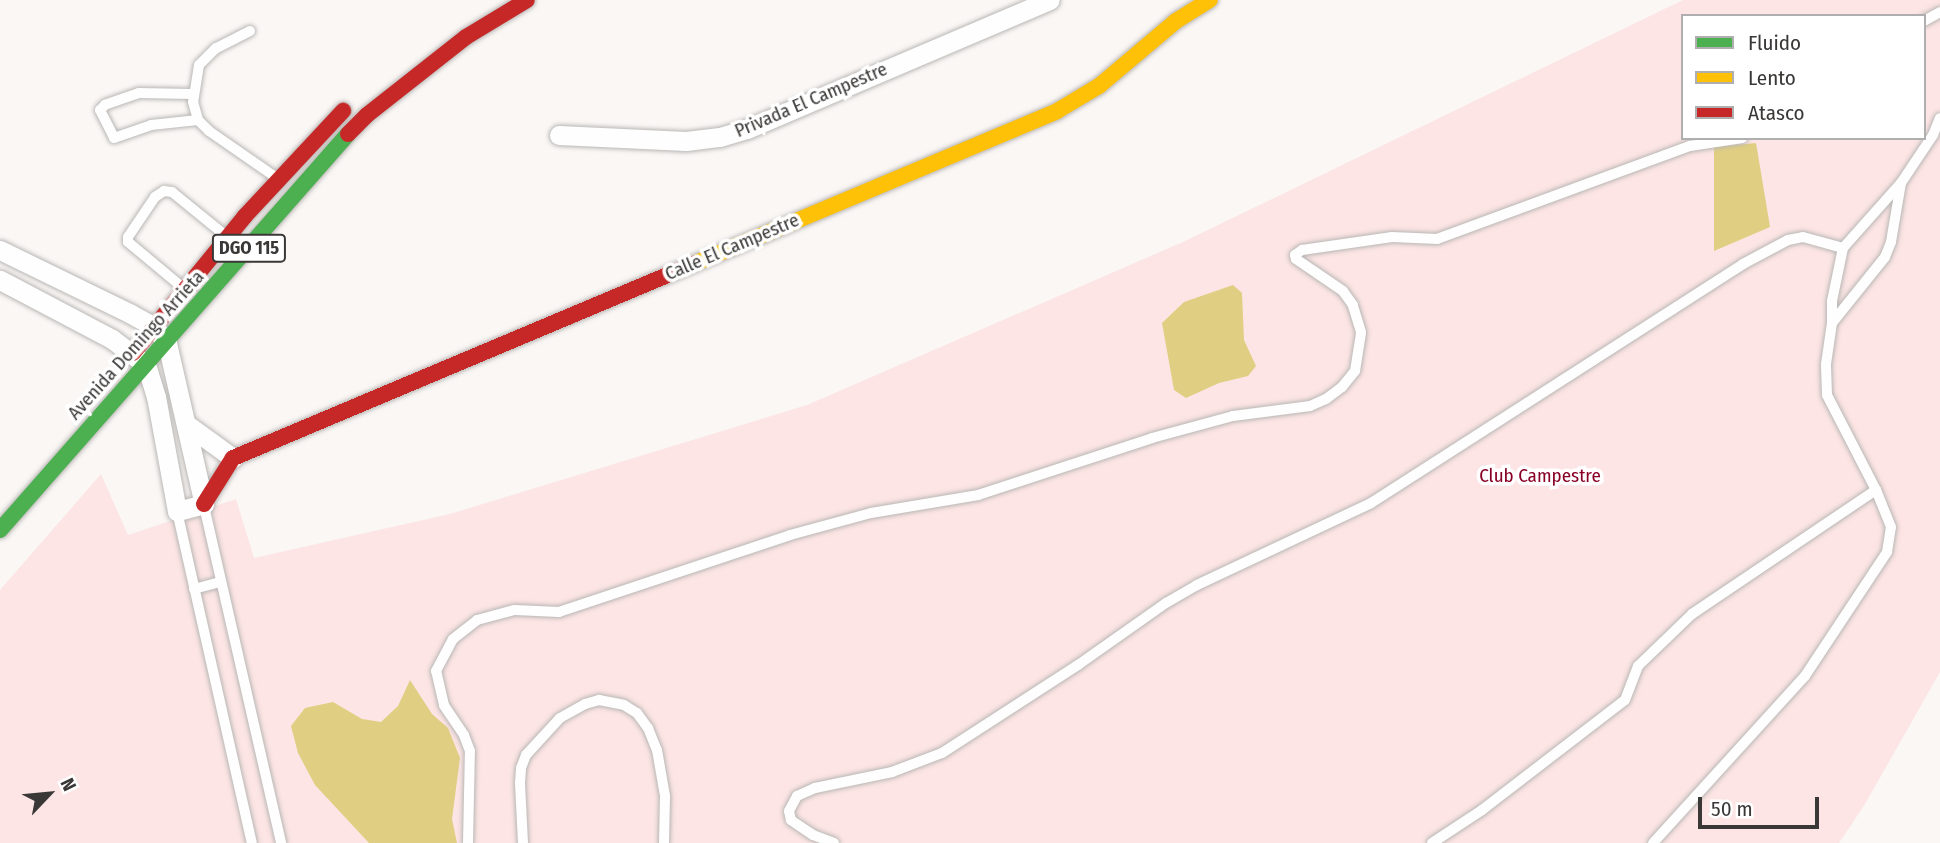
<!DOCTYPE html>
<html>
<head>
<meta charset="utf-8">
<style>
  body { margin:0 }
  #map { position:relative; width:1940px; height:843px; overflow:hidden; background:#faf7f5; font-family:"Fira Sans Condensed",sans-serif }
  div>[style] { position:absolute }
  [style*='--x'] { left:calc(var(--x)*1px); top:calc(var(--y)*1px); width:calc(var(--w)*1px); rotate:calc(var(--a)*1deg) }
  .green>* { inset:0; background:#fce5e4 }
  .water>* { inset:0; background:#e0ce82 }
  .roads { filter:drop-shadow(0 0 2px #b9b7b5) drop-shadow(0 0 2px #b9b7b5) }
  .lane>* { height:10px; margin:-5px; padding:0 5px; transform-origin:5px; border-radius:5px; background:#fefefe }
  .street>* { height:19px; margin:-9.5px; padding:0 9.5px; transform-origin:9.5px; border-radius:9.5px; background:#fefefe }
  .fast>* { height:16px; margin:-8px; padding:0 8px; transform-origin:8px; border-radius:8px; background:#4caf50 }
  .slow>* { height:16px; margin:-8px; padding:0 8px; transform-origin:8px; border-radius:8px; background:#ffc107 }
  .jam>* { height:16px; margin:-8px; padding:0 8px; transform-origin:8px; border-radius:8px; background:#c62828 }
  span { translate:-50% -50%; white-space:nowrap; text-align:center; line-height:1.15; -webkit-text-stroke:7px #fff; paint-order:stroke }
  .shield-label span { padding:2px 5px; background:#fff; border:2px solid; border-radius:5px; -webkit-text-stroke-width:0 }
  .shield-label { font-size:18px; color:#3a3837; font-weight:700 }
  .street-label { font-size:19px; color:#3a3837 }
  .park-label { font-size:19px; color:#880025 }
  .legend { position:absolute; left:1681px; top:14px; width:245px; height:126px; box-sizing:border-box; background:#fff; border:2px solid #b0afaf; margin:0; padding:9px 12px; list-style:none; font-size:21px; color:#3a3837 }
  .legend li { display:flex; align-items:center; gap:14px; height:35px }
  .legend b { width:35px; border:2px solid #b0afaf }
  .north { position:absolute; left:14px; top:759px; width:70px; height:70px; -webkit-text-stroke:5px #fff; paint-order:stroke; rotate:64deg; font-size:19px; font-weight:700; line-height:28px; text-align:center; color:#3a3837 }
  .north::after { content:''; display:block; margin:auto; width:24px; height:32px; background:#3a3837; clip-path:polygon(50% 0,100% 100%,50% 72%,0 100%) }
  .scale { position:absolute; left:1698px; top:797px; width:121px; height:32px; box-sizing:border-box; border:4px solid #3a3837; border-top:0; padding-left:9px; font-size:21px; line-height:24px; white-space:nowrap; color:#3a3837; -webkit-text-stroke:5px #fff; paint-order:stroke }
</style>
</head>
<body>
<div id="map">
  <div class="green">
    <i style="clip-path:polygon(evenodd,1683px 0,1940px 0,1940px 672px,1865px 804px,1839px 843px,0 843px,0 590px,101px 474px,128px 535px,236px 499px,254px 558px,450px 514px,807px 405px,1183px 242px,1683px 0,1683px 16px,1924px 16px,1924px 138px,1683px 138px,1683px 16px)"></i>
  </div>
  <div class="water">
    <i style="clip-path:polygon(1756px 143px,1770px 227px,1714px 251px,1714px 147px)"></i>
    <i style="clip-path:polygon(1233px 285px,1242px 293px,1244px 340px,1256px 366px,1248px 376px,1219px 383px,1186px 398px,1174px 390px,1162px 323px,1184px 302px)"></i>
    <i style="clip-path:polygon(410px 680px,432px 714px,448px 728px,460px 758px,452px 819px,457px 843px,369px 843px,315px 785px,298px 753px,291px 726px,305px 708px,333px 702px,362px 719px,381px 722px,398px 706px)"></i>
  </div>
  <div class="roads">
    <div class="lane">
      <i style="--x:1924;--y:21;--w:18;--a:-29"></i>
      <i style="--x:250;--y:31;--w:38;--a:153"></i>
      <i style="--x:216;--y:48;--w:24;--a:135"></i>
      <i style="--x:199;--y:65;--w:37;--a:99"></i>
      <i style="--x:193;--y:102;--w:19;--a:74"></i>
      <i style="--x:198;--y:120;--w:16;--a:45"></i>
      <i style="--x:209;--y:131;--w:83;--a:34.7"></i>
      <i style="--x:193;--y:94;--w:54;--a:-178.9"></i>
      <i style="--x:139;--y:93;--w:36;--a:161"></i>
      <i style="--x:105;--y:105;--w:7;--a:135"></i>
      <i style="--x:100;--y:110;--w:31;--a:63"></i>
      <i style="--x:114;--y:138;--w:39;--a:-19"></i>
      <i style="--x:151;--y:125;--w:47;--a:-6.1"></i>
      <i style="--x:182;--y:287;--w:70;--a:-140.2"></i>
      <i style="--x:128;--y:242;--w:5;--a:-90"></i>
      <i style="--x:128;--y:237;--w:48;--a:-56"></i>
      <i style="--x:155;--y:197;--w:11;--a:-34"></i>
      <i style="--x:164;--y:191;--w:8;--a:7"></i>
      <i style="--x:172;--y:192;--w:70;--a:39.2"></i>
      <i style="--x:1832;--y:323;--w:22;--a:-90"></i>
      <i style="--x:1832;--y:301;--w:54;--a:-78.3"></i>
      <i style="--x:204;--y:506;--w:346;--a:77.1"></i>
      <i style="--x:177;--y:511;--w:340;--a:77.3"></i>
      <i style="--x:194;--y:589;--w:28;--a:-15"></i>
      <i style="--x:468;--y:843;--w:92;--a:-88.8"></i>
      <i style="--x:470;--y:751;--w:17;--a:-111"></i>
      <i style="--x:464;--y:735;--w:36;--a:-124"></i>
      <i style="--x:444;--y:705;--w:35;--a:-103"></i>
      <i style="--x:436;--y:671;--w:36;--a:-62"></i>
      <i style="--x:453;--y:639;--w:31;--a:-38"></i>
      <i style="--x:477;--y:620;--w:39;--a:-15"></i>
      <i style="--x:515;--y:610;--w:44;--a:2.6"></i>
      <i style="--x:559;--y:612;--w:243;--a:-18.4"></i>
      <i style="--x:790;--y:535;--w:84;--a:-15.2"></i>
      <i style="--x:871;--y:513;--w:109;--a:-9.5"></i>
      <i style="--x:978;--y:495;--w:183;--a:-18.1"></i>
      <i style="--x:1152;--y:438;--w:84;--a:-15.2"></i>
      <i style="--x:1233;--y:416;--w:78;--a:-7.4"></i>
      <i style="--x:1310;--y:406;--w:17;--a:-24"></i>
      <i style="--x:1326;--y:399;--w:20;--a:-37"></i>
      <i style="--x:1342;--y:387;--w:21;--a:-51"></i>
      <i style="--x:1355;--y:371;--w:39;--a:-81"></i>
      <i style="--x:1361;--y:332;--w:28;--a:-107"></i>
      <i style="--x:1353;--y:305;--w:17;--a:-126"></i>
      <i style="--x:1343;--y:291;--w:57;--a:-145.8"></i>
      <i style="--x:1296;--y:259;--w:4;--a:-104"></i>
      <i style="--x:1295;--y:255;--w:9;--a:-36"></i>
      <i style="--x:1302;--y:250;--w:91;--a:-8.2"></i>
      <i style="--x:1392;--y:237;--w:45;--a:2.5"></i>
      <i style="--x:1437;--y:239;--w:270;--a:-20.2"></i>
      <i style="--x:1690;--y:146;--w:53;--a:-8.7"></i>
      <i style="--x:523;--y:843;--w:60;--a:-92.9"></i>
      <i style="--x:520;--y:783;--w:15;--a:-86"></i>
      <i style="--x:521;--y:768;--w:14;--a:-69"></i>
      <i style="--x:526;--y:755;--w:50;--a:-47.4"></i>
      <i style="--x:560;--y:718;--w:29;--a:-29"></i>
      <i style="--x:585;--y:704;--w:15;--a:-16"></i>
      <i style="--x:599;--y:700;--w:25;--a:11"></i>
      <i style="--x:624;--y:705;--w:15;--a:32"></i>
      <i style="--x:637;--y:713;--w:19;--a:54"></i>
      <i style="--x:648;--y:728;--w:24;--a:68"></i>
      <i style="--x:657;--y:750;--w:47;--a:80.1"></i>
      <i style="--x:665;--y:796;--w:47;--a:91.2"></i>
      <i style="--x:834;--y:843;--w:22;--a:-159"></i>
      <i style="--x:813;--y:835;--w:27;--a:-146"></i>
      <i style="--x:791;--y:820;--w:9;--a:-103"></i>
      <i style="--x:789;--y:811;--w:17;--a:-62"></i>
      <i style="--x:797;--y:796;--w:20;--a:-24"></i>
      <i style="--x:815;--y:788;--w:79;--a:-11.7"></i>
      <i style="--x:892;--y:772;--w:53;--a:-20.8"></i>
      <i style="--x:942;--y:753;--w:162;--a:-32.9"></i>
      <i style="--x:1078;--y:665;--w:108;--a:-35.2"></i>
      <i style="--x:1166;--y:603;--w:36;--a:-30"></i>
      <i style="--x:1197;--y:585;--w:192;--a:-25.2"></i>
      <i style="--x:1371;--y:503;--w:442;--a:-32.7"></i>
      <i style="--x:1743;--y:264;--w:51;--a:-28.1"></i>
      <i style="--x:1788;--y:240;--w:15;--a:-11"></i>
      <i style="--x:1803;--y:237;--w:41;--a:15.4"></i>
      <i style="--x:1843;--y:248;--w:87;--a:-48.3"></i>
      <i style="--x:1432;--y:843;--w:60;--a:-33.4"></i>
      <i style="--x:1482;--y:810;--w:180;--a:-37.6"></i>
      <i style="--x:1625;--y:700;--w:36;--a:-69"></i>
      <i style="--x:1638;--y:666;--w:75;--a:-43.9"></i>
      <i style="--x:1692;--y:614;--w:222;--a:-34"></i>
      <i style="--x:1653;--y:843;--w:226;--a:-47.7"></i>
      <i style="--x:1805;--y:676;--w:149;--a:-56.5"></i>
      <i style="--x:1887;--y:552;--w:25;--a:-81"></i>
      <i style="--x:1891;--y:527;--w:40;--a:-112"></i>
      <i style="--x:1876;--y:490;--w:107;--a:-117.3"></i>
      <i style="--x:1827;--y:395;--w:31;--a:-92"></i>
      <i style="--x:1826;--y:364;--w:41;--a:-81.7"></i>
      <i style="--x:1832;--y:323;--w:85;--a:-51.2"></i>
      <i style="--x:1885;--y:257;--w:16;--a:-68"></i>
      <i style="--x:1891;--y:242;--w:60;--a:-80.4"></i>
      <i style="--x:1901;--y:183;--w:58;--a:-56.3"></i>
      <i style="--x:1933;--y:135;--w:18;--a:-68"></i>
    </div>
    <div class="street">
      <i style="--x:559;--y:135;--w:127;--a:2.7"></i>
      <i style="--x:686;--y:141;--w:34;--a:-7"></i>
      <i style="--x:720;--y:137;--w:28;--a:-17"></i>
      <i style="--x:747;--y:129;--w:329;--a:-23.1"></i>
      <i style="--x:0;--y:250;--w:146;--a:26"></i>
      <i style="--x:131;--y:314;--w:26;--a:29"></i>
      <i style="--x:154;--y:327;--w:21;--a:51"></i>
      <i style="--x:167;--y:343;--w:165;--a:77.1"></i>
      <i style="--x:204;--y:504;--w:28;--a:165"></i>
      <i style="--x:177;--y:511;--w:116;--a:-100.4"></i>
      <i style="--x:156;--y:397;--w:34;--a:-107"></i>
      <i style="--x:146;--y:365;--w:43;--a:-142.6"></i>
      <i style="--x:112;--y:339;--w:127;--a:-152.2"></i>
      <i style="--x:186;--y:424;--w:58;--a:35.9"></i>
    </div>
    <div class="fast">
      <i style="--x:0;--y:530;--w:527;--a:-48.69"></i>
    </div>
    <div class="slow">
      <i style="--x:696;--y:263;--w:392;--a:-22.8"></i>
      <i style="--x:1057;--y:111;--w:49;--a:-30.8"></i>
      <i style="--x:1099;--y:86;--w:101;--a:-40.2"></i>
      <i style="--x:1176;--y:21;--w:40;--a:-32"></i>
    </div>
    <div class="jam">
      <i style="--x:348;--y:134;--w:27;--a:-45"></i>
      <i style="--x:367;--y:115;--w:126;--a:-38.2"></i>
      <i style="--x:466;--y:37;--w:71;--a:-31.2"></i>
      <i style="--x:133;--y:353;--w:177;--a:-50.7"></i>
      <i style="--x:245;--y:216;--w:144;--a:-47"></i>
      <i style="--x:204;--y:504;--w:54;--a:-57.8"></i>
      <i style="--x:233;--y:458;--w:502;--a:-22.84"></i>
    </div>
  </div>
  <div class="shield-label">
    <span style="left:249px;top:248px">DGO 115</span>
  </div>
  <div class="street-label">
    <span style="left:811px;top:100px;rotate:-23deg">Privada El Campestre</span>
    <span style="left:732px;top:247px;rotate:-23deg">Calle El Campestre</span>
    <span style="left:136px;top:345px;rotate:-48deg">Avenida Domingo Arrieta</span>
  </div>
  <div class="park-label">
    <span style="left:1540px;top:476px">Club Campestre</span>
  </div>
  <ul class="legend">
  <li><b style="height:9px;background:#4caf50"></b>Fluido</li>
  <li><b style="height:9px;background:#ffc107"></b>Lento</li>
  <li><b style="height:9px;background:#c62828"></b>Atasco</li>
  </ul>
  <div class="north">N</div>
  <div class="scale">50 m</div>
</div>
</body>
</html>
